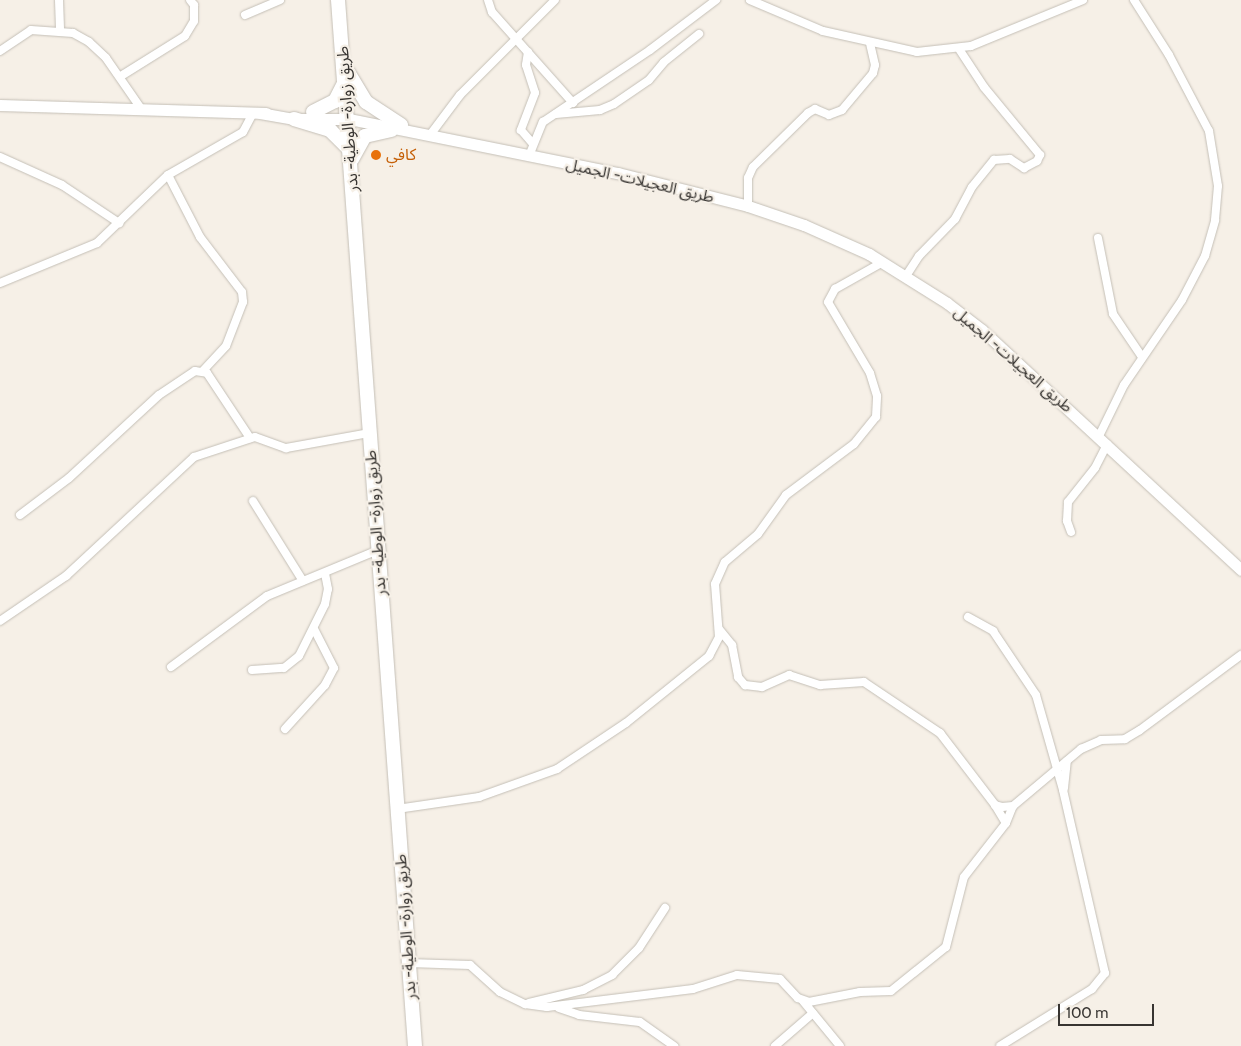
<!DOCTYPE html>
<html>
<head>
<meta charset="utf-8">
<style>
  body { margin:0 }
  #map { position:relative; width:1241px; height:1046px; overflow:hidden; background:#f6f0e7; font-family:Cabin,"Noto Sans Arabic",sans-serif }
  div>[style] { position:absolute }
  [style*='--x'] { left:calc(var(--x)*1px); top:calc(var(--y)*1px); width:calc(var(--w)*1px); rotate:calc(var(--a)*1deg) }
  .roads { filter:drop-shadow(0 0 1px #c4bfb6) drop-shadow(0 0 1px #c4bfb6) }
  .street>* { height:8px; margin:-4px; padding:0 4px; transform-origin:4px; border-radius:4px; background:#fff }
  .primary>* { height:11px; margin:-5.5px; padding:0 5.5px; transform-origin:5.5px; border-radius:5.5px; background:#fff }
  .highway>* { height:14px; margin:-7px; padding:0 7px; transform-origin:7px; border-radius:7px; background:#fff }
  .dots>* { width:14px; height:14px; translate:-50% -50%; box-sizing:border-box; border:2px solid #f6f0e7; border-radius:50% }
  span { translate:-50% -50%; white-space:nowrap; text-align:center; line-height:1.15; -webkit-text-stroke:4.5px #f6f0e7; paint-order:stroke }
  .street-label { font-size:16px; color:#383532 }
  .food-label { font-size:16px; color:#c56008 }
  .left { translate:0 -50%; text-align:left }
  .scale { position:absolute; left:1058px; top:1004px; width:96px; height:22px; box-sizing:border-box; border:2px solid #383532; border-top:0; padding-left:6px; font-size:15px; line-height:18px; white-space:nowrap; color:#383532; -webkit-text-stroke:4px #f6f0e7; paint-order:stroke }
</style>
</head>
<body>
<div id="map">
  <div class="roads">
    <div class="street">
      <i style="--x:59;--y:0;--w:30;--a:88"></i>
      <i style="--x:488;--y:0;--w:13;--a:72"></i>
      <i style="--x:492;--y:12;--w:122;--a:48.3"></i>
      <i style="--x:750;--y:0;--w:79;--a:23"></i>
      <i style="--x:823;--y:31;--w:96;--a:12.6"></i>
      <i style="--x:917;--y:52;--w:54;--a:-6.3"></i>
      <i style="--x:971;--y:46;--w:121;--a:-22.3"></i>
      <i style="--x:245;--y:15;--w:38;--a:-23"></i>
      <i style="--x:0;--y:51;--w:37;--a:-34"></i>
      <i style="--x:31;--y:30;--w:42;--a:4.1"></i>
      <i style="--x:73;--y:33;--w:18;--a:29"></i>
      <i style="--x:89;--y:42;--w:23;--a:43"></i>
      <i style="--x:106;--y:58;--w:63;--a:55.3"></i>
      <i style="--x:528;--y:52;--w:13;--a:99"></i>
      <i style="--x:526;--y:65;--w:29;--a:72"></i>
      <i style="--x:535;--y:93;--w:40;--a:111"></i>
      <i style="--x:521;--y:130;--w:18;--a:49"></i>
      <i style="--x:121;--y:76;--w:75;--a:-32"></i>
      <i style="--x:185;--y:36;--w:17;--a:-59"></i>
      <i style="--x:194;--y:21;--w:16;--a:-90"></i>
      <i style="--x:194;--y:5;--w:6;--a:-129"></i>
      <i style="--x:556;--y:114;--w:44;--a:-5.2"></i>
      <i style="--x:600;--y:110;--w:15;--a:-23"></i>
      <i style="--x:614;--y:104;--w:42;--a:-34.4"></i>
      <i style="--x:649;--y:80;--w:23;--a:-50"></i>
      <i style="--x:664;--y:62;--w:45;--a:-38.7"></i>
      <i style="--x:430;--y:135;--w:50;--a:-53.1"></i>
      <i style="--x:460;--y:95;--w:134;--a:-45"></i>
      <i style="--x:529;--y:156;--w:37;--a:-68"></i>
      <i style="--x:543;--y:122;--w:129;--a:-33.9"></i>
      <i style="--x:650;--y:50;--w:83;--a:-37.1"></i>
      <i style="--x:0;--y:157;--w:68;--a:24.3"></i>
      <i style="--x:62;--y:185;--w:69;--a:33.7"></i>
      <i style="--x:168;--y:175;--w:70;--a:62.7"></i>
      <i style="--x:200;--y:237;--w:69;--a:52.6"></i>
      <i style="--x:242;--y:292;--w:10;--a:84"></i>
      <i style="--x:243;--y:302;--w:47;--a:111.1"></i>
      <i style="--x:226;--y:346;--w:34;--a:133"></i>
      <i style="--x:748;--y:206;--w:28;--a:-90"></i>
      <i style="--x:748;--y:178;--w:12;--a:-66"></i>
      <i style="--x:753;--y:167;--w:77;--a:-44.5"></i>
      <i style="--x:808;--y:113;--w:8;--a:-30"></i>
      <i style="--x:815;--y:109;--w:15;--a:23"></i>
      <i style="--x:829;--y:115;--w:14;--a:-21"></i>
      <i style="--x:842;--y:110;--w:48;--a:-50"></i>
      <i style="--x:873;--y:73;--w:8;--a:-76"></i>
      <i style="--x:875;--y:65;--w:23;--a:-103"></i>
      <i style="--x:1098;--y:238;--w:77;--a:78.8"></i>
      <i style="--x:1113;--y:314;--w:52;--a:56"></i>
      <i style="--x:906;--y:276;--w:24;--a:-57"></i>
      <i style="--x:919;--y:256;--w:52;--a:-45.8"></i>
      <i style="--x:955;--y:219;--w:36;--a:-62"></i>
      <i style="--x:972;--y:187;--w:35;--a:-51"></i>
      <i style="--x:994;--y:160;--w:16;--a:-4"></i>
      <i style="--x:1010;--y:159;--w:17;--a:33"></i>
      <i style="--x:1024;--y:168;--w:15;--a:-28"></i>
      <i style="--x:1037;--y:161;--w:7;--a:-63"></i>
      <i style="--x:1040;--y:155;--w:88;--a:-129.5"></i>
      <i style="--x:984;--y:87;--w:45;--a:-123.3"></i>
      <i style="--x:0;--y:283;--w:105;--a:-22.4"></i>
      <i style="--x:97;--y:243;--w:98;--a:-43.8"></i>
      <i style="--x:168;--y:175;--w:86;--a:-29.8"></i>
      <i style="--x:243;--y:132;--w:21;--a:-62"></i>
      <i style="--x:1099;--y:436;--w:57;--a:-63.9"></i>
      <i style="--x:1124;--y:385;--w:103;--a:-55.7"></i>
      <i style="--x:1182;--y:300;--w:50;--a:-62.4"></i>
      <i style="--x:1205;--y:256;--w:37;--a:-74"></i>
      <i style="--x:1215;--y:220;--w:34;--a:-85"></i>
      <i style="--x:1218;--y:186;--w:56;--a:-99.3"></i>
      <i style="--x:1209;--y:131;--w:86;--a:-117.8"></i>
      <i style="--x:1169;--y:55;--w:65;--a:-122.5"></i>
      <i style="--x:253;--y:501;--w:94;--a:58"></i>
      <i style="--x:20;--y:515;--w:61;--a:-37.1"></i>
      <i style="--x:69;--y:478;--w:122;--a:-42.7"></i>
      <i style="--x:159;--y:395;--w:43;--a:-33.7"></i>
      <i style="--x:195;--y:371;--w:12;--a:9"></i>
      <i style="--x:207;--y:373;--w:78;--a:56.5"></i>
      <i style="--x:1071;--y:532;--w:12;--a:-110"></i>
      <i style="--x:1067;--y:521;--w:19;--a:-87"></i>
      <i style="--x:1068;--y:502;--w:43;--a:-51.5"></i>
      <i style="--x:1095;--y:468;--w:27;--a:-63"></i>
      <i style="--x:968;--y:617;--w:29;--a:29"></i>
      <i style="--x:993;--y:631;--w:77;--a:56.1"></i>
      <i style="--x:1036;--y:695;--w:99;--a:74.1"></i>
      <i style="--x:1063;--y:790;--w:188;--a:77.1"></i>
      <i style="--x:1105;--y:973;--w:21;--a:129"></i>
      <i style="--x:1092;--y:989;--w:108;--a:148.2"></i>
      <i style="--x:0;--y:621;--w:80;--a:-34.3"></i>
      <i style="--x:66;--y:576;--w:175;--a:-42.9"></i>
      <i style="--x:194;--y:457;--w:64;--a:-18.2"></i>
      <i style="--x:255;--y:437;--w:33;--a:20"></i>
      <i style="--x:286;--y:448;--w:84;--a:-10.2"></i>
      <i style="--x:719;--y:629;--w:21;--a:51"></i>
      <i style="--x:732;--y:645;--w:33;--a:79"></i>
      <i style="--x:738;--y:677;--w:11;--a:49"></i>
      <i style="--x:745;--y:685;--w:17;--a:7"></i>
      <i style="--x:762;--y:687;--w:30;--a:-24"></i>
      <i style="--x:789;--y:675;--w:33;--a:18"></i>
      <i style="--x:820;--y:685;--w:44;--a:-3.9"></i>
      <i style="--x:864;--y:682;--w:92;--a:33.9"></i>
      <i style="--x:940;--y:733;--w:91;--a:52.6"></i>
      <i style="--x:995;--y:805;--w:7;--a:16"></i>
      <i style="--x:1002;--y:807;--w:11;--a:-5"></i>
      <i style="--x:1013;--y:806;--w:89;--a:-40"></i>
      <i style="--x:1081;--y:749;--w:22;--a:-24"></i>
      <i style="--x:1101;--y:740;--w:24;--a:-2"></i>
      <i style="--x:1125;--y:739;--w:17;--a:-31"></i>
      <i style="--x:1140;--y:730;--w:126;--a:-36.6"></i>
      <i style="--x:171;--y:667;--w:119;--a:-36.5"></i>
      <i style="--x:267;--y:596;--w:120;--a:-22.5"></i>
      <i style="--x:252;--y:670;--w:32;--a:-4"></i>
      <i style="--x:284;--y:668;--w:19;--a:-39"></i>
      <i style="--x:299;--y:656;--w:58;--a:-63.4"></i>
      <i style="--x:325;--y:604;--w:15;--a:-79"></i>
      <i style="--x:328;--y:589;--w:16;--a:-101"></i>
      <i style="--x:285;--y:729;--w:59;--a:-47.7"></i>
      <i style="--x:325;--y:685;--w:19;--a:-62"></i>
      <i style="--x:334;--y:668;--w:44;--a:-117.1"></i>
      <i style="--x:1064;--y:788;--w:27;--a:-84"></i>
      <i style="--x:995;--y:805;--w:21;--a:59"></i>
      <i style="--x:397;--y:809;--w:83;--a:-8.3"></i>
      <i style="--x:479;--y:797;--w:83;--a:-19.7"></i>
      <i style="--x:557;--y:769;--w:83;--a:-33.7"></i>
      <i style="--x:626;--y:723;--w:107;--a:-38.9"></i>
      <i style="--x:709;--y:656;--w:21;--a:-62"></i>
      <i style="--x:719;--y:637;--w:53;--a:-94.3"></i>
      <i style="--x:715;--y:584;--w:24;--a:-66"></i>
      <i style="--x:725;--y:562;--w:43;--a:-40.3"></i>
      <i style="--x:758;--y:534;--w:48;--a:-54.3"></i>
      <i style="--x:786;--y:495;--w:85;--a:-36.9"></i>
      <i style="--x:854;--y:444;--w:35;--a:-51"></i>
      <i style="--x:876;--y:417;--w:21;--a:-87"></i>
      <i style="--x:877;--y:396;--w:24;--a:-107"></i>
      <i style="--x:870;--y:373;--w:82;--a:-120.6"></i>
      <i style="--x:828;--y:302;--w:15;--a:-62"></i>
      <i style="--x:835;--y:289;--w:55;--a:-29.4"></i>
      <i style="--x:409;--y:963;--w:61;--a:1.9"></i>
      <i style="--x:470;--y:965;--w:40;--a:42"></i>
      <i style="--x:500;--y:992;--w:28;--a:26"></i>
      <i style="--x:525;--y:1004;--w:22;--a:8"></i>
      <i style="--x:547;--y:1007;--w:147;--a:-7"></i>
      <i style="--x:693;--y:989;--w:46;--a:-17.7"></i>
      <i style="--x:737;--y:975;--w:43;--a:5.3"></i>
      <i style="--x:780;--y:979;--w:26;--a:47"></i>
      <i style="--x:798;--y:998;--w:12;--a:20"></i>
      <i style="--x:809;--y:1002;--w:52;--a:-11.1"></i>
      <i style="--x:860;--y:992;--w:31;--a:-2"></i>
      <i style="--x:891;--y:991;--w:70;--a:-38.7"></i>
      <i style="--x:946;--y:947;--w:72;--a:-75.6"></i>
      <i style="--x:964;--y:877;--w:68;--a:-52.1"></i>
      <i style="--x:1006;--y:823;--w:18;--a:-68"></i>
      <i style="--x:803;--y:1001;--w:58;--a:50.6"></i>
      <i style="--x:529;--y:1003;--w:56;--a:-13.5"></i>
      <i style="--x:583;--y:990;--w:33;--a:-27"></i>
      <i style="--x:612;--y:975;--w:38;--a:-45"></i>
      <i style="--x:639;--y:948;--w:48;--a:-57"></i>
      <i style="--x:559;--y:1008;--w:21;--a:19"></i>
      <i style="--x:579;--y:1015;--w:61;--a:6.5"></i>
      <i style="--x:640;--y:1022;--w:42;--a:35.2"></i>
      <i style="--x:775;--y:1046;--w:50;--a:-41"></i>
    </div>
    <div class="primary">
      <i style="--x:0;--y:105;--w:266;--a:1.7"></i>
      <i style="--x:260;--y:113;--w:35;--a:10"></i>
      <i style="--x:294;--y:119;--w:55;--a:0"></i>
      <i style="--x:349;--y:119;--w:274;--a:11.4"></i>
      <i style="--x:618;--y:173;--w:134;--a:14.2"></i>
      <i style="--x:748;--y:206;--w:59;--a:18.7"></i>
      <i style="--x:804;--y:225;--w:71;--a:24"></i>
      <i style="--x:869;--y:254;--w:92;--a:32.1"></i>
      <i style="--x:947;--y:303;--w:44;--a:37.6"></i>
      <i style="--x:982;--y:330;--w:353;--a:42.8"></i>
    </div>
    <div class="highway">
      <i style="--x:338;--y:0;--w:1049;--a:85.79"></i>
      <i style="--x:348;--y:72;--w:35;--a:59"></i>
      <i style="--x:366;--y:102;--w:42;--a:33.3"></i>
      <i style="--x:313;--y:112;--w:25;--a:-27"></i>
      <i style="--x:335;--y:101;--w:22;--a:-63"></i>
      <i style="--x:294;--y:119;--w:38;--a:17"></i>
      <i style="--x:330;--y:130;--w:28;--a:45"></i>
      <i style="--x:352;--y:159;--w:26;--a:-61"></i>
      <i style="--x:365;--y:136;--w:27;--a:-13"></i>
    </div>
  </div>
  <div class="dots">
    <i style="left:376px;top:155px;background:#e8710a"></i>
  </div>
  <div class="street-label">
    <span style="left:348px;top:119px;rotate:-94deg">طريق زوارة- الوطية- بدر</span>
    <span style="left:640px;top:181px;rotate:13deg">طريق العجيلات- الجميل</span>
    <span style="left:1013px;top:360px;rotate:41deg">طريق العجيلات- الجميل</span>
    <span style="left:376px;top:523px;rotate:-94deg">طريق زوارة- الوطية- بدر</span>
    <span style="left:406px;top:927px;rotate:-94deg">طريق زوارة- الوطية- بدر</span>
  </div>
  <div class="food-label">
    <span class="left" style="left:386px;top:155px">كافي</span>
  </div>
  <div class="scale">100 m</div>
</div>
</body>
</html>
